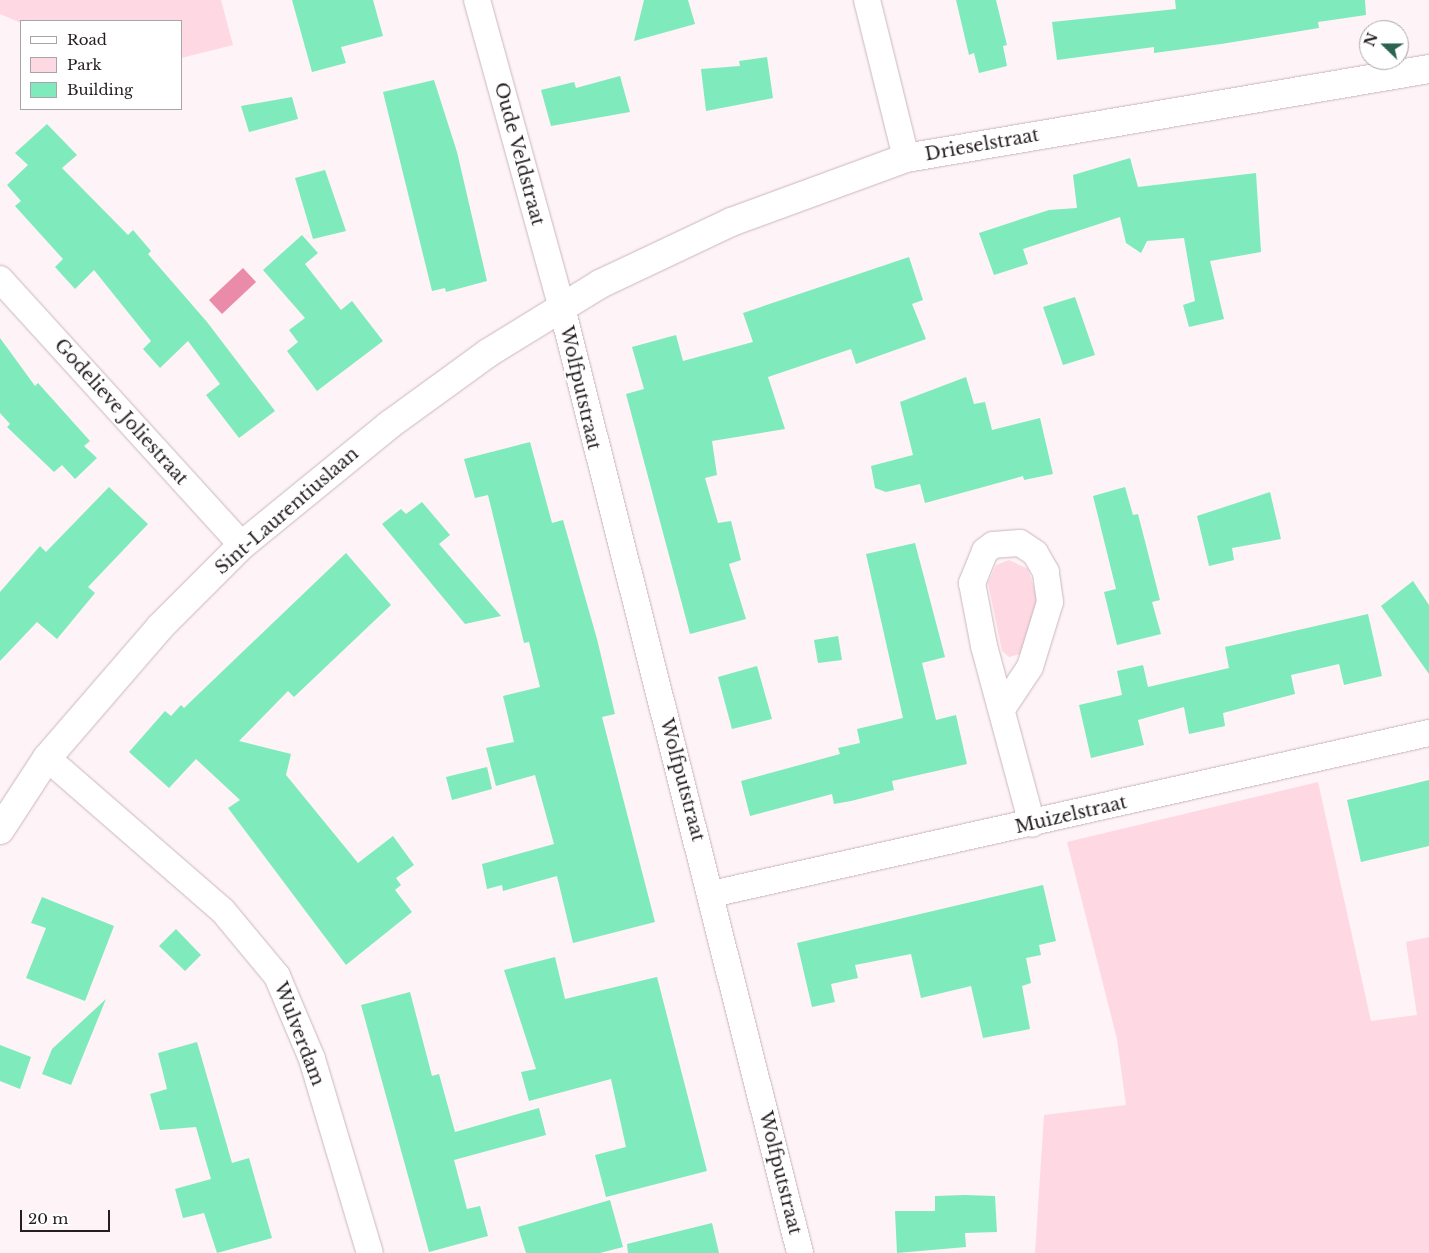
<!DOCTYPE html>
<html>
<head>
<meta charset="utf-8">
<style>
  body { margin:0 }
  #map { position:relative; width:1429px; height:1253px; overflow:hidden; background:#fef3f6; font-family:"Libre Baskerville",serif }
  div>[style] { position:absolute }
  [style*='--x'] { left:calc(var(--x)*1px); top:calc(var(--y)*1px); width:calc(var(--w)*1px); rotate:calc(var(--a)*1deg) }
  .green>* { inset:0; background:#fed8e3 }
  .water>* { inset:0; background:#e98ba9 }
  .building>* { inset:0; background:#7feabc }
  .roads { filter:drop-shadow(0 0 1px #c9b7bc) drop-shadow(0 0 1px #c9b7bc) }
  .minor>* { height:26px; margin:-13px; padding:0 13px; transform-origin:13px; border-radius:13px; background:#fff }
  .tertiary>* { height:28px; margin:-14px; padding:0 14px; transform-origin:14px; border-radius:14px; background:#fff }
  span { translate:-50% -50%; white-space:nowrap; text-align:center; line-height:1.15; -webkit-text-stroke:4px #fff; paint-order:stroke }
  .street-label { font-size:18px; color:#251e20 }
  .legend { position:absolute; left:20px; top:20px; width:162px; height:90px; box-sizing:border-box; background:#fff; border:1px solid #a8a5a6; margin:0; padding:6px 9px; list-style:none; font-size:15px; color:#251e20 }
  .legend li { display:flex; align-items:center; gap:10px; height:25px }
  .legend b { width:25px; border:1px solid #a8a5a6 }
  .north { position:absolute; left:1359px; top:20px; width:50px; height:50px; box-sizing:border-box; background:#fff; border:1px solid #a8a5a6; border-radius:50%; rotate:292deg; font-size:14px; font-weight:700; line-height:20px; text-align:center; color:#251e20 }
  .north::after { content:''; display:block; margin:auto; width:18px; height:22px; background:#2a644d; clip-path:polygon(50% 0,100% 100%,50% 72%,0 100%) }
  .scale { position:absolute; left:20px; top:1210px; width:90px; height:22px; box-sizing:border-box; border:2px solid #251e20; border-top:0; padding-left:6px; font-size:15px; line-height:18px; white-space:nowrap; color:#251e20; -webkit-text-stroke:4px #fff; paint-order:stroke }
</style>
</head>
<body>
<div id="map">
  <div class="green">
    <i style="clip-path:polygon(0 0,221px 0,233px 45px,181px 58px,181px 21px,21px 23px,0 14px)"></i>
    <i style="clip-path:polygon(1009px 560px,1028px 569px,1040px 607px,1020px 654px,1009px 657px,1002px 651px,988px 583px,996px 565px)"></i>
    <i style="clip-path:polygon(1318px 782px,1371px 1021px,1417px 1015px,1406px 942px,1429px 937px,1429px 1253px,1035px 1253px,1044px 1115px,1126px 1105px,1117px 1039px,1067px 842px)"></i>
  </div>
  <div class="water">
    <i style="clip-path:polygon(243px 268px,256px 282px,222px 314px,209px 300px)"></i>
  </div>
  <div class="building">
    <i style="clip-path:polygon(292px 0,373px 0,383px 36px,341px 47px,346px 63px,312px 72px)"></i>
    <i style="clip-path:polygon(644px 0,688px 0,695px 24px,634px 41px)"></i>
    <i style="clip-path:polygon(956px 0,996px 0,1007px 45px,1003px 46px,1007px 66px,979px 73px,974px 53px,969px 55px)"></i>
    <i style="clip-path:polygon(1175px 0,1365px 0,1366px 15px,1318px 22px,1319px 28px,1221px 44px,1154px 53px,1154px 47px,1057px 60px,1052px 22px,1176px 9px)"></i>
    <i style="clip-path:polygon(767px 57px,773px 98px,706px 111px,701px 69px,740px 66px,739px 61px)"></i>
    <i style="clip-path:polygon(620px 76px,630px 112px,551px 126px,541px 90px,574px 82px,576px 88px)"></i>
    <i style="clip-path:polygon(434px 80px,457px 152px,487px 281px,446px 292px,445px 288px,432px 291px,383px 92px)"></i>
    <i style="clip-path:polygon(292px 97px,298px 119px,249px 132px,241px 106px)"></i>
    <i style="clip-path:polygon(47px 124px,77px 155px,62px 168px,128px 235px,133px 230px,151px 251px,148px 254px,207px 322px,275px 411px,239px 438px,206px 395px,220px 384px,188px 341px,160px 368px,143px 349px,151px 341px,94px 270px,75px 289px,55px 267px,63px 259px,15px 206px,21px 201px,7px 185px,28px 165px,15px 153px)"></i>
    <i style="clip-path:polygon(1130px 158px,1138px 187px,1256px 173px,1261px 252px,1210px 261px,1224px 319px,1189px 327px,1183px 305px,1195px 301px,1184px 238px,1147px 241px,1141px 253px,1126px 243px,1120px 217px,1023px 249px,1028px 264px,994px 275px,979px 233px,1049px 210px,1077px 208px,1073px 175px)"></i>
    <i style="clip-path:polygon(325px 170px,346px 231px,313px 239px,295px 178px)"></i>
    <i style="clip-path:polygon(302px 235px,318px 253px,305px 264px,341px 310px,352px 301px,383px 341px,317px 391px,287px 351px,298px 342px,289px 330px,305px 318px,263px 270px)"></i>
    <i style="clip-path:polygon(909px 257px,923px 300px,912px 304px,926px 339px,856px 364px,851px 349px,768px 377px,785px 429px,712px 441px,717px 475px,705px 478px,718px 523px,731px 521px,741px 560px,729px 564px,746px 619px,690px 634px,626px 394px,644px 389px,632px 347px,676px 335px,683px 361px,753px 342px,743px 313px)"></i>
    <i style="clip-path:polygon(1075px 297px,1095px 355px,1063px 365px,1043px 307px)"></i>
    <i style="clip-path:polygon(0 338px,35px 386px,38px 383px,90px 441px,84px 446px,97px 458px,75px 479px,62px 465px,54px 472px,7px 427px,10px 424px,0 413px)"></i>
    <i style="clip-path:polygon(966px 377px,974px 404px,985px 402px,992px 430px,1040px 418px,1053px 474px,1024px 480px,1023px 476px,925px 503px,920px 484px,886px 492px,875px 488px,871px 466px,913px 455px,900px 402px)"></i>
    <i style="clip-path:polygon(530px 442px,552px 523px,563px 520px,597px 639px,615px 714px,602px 717px,655px 922px,573px 943px,557px 876px,503px 891px,502px 885px,487px 889px,482px 864px,554px 844px,535px 775px,496px 786px,486px 748px,514px 742px,503px 696px,540px 687px,529px 642px,524px 643px,488px 495px,475px 498px,464px 459px)"></i>
    <i style="clip-path:polygon(109px 487px,148px 524px,88px 587px,95px 593px,57px 639px,37px 622px,0 661px,0 592px,40px 546px,46px 552px)"></i>
    <i style="clip-path:polygon(1125px 487px,1133px 515px,1138px 514px,1160px 600px,1152px 602px,1161px 634px,1117px 645px,1104px 592px,1116px 589px,1093px 496px)"></i>
    <i style="clip-path:polygon(1270px 492px,1281px 539px,1232px 548px,1234px 560px,1209px 566px,1197px 516px)"></i>
    <i style="clip-path:polygon(422px 502px,450px 535px,439px 544px,501px 616px,465px 624px,382px 524px,401px 509px,406px 514px)"></i>
    <i style="clip-path:polygon(915px 543px,945px 657px,922px 663px,936px 720px,956px 715px,967px 764px,892px 781px,894px 790px,851px 801px,834px 804px,832px 794px,750px 816px,741px 781px,840px 754px,838px 748px,860px 743px,857px 729px,903px 718px,866px 554px)"></i>
    <i style="clip-path:polygon(346px 553px,391px 605px,294px 697px,288px 691px,239px 741px,291px 754px,286px 775px,358px 863px,393px 836px,414px 865px,396px 878px,401px 885px,395px 890px,412px 912px,346px 965px,228px 808px,240px 800px,196px 759px,169px 788px,129px 752px,165px 711px,171px 716px,181px 705px,184px 708px)"></i>
    <i style="clip-path:polygon(1413px 581px,1429px 605px,1429px 674px,1381px 606px)"></i>
    <i style="clip-path:polygon(1368px 614px,1382px 676px,1344px 685px,1339px 664px,1291px 675px,1295px 694px,1223px 713px,1225px 726px,1189px 734px,1184px 707px,1138px 720px,1144px 745px,1091px 758px,1079px 705px,1122px 695px,1117px 671px,1143px 665px,1148px 687px,1229px 668px,1225px 647px)"></i>
    <i style="clip-path:polygon(838px 636px,842px 660px,818px 663px,814px 640px)"></i>
    <i style="clip-path:polygon(757px 666px,772px 719px,732px 729px,718px 677px)"></i>
    <i style="clip-path:polygon(487px 767px,492px 789px,452px 800px,446px 777px)"></i>
    <i style="clip-path:polygon(1429px 780px,1429px 846px,1361px 862px,1347px 800px)"></i>
    <i style="clip-path:polygon(1043px 885px,1056px 941px,1039px 945px,1041px 955px,1026px 958px,1031px 983px,1022px 986px,1030px 1029px,983px 1038px,971px 986px,921px 998px,911px 954px,855px 965px,858px 978px,831px 984px,835px 1002px,812px 1007px,797px 943px)"></i>
    <i style="clip-path:polygon(42px 897px,114px 926px,85px 1001px,26px 978px,46px 928px,31px 923px)"></i>
    <i style="clip-path:polygon(176px 929px,201px 955px,185px 971px,159px 946px)"></i>
    <i style="clip-path:polygon(555px 957px,565px 999px,657px 977px,707px 1171px,606px 1197px,595px 1155px,626px 1147px,611px 1079px,529px 1101px,521px 1072px,536px 1069px,504px 970px)"></i>
    <i style="clip-path:polygon(410px 992px,432px 1076px,439px 1074px,455px 1132px,539px 1108px,546px 1135px,454px 1160px,467px 1209px,480px 1206px,488px 1236px,429px 1252px,361px 1005px)"></i>
    <i style="clip-path:polygon(106px 999px,71px 1085px,42px 1074px,52px 1049px)"></i>
    <i style="clip-path:polygon(197px 1042px,232px 1163px,249px 1158px,272px 1238px,217px 1253px,204px 1213px,183px 1218px,175px 1189px,211px 1179px,196px 1127px,160px 1130px,150px 1094px,167px 1089px,158px 1053px)"></i>
    <i style="clip-path:polygon(0 1045px,31px 1057px,20px 1089px,0 1081px)"></i>
    <i style="clip-path:polygon(965px 1195px,995px 1196px,997px 1232px,965px 1233px,966px 1247px,897px 1253px,895px 1211px,935px 1211px,935px 1196px)"></i>
    <i style="clip-path:polygon(610px 1200px,623px 1247px,600px 1253px,526px 1253px,518px 1227px)"></i>
    <i style="clip-path:polygon(712px 1223px,719px 1253px,628px 1253px,627px 1244px)"></i>
  </div>
  <div class="roads">
    <div class="minor">
      <i style="--x:477;--y:0;--w:320;--a:74.6"></i>
      <i style="--x:562;--y:308;--w:975;--a:75.86"></i>
      <i style="--x:867;--y:0;--w:163;--a:76.1"></i>
      <i style="--x:0;--y:279;--w:360;--a:47.7"></i>
      <i style="--x:1002;--y:709;--w:50;--a:-56.3"></i>
      <i style="--x:1030;--y:667;--w:68;--a:-72.9"></i>
      <i style="--x:1050;--y:602;--w:30;--a:-98"></i>
      <i style="--x:1046;--y:572;--w:22;--a:-120"></i>
      <i style="--x:1035;--y:553;--w:18;--a:-146"></i>
      <i style="--x:1020;--y:543;--w:27;--a:176"></i>
      <i style="--x:993;--y:545;--w:10;--a:143"></i>
      <i style="--x:985;--y:551;--w:35;--a:112"></i>
      <i style="--x:972;--y:583;--w:64;--a:79.2"></i>
      <i style="--x:984;--y:646;--w:184;--a:74.9"></i>
      <i style="--x:47;--y:758;--w:233;--a:41"></i>
      <i style="--x:223;--y:911;--w:85;--a:50.3"></i>
      <i style="--x:277;--y:976;--w:90;--a:67.1"></i>
      <i style="--x:312;--y:1059;--w:202;--a:73.4"></i>
      <i style="--x:712;--y:894;--w:735;--a:-12.66"></i>
    </div>
    <div class="tertiary">
      <i style="--x:0;--y:830;--w:86;--a:-56.9"></i>
      <i style="--x:47;--y:758;--w:173;--a:-49.2"></i>
      <i style="--x:160;--y:627;--w:116;--a:-45"></i>
      <i style="--x:242;--y:545;--w:190;--a:-39.2"></i>
      <i style="--x:389;--y:425;--w:122;--a:-36"></i>
      <i style="--x:488;--y:353;--w:132;--a:-31.6"></i>
      <i style="--x:600;--y:284;--w:145;--a:-25.3"></i>
      <i style="--x:731;--y:222;--w:186;--a:-20.1"></i>
      <i style="--x:906;--y:158;--w:531;--a:-9.66"></i>
    </div>
  </div>
  <div class="street-label">
    <span style="left:982px;top:145px;rotate:-10deg">Drieselstraat</span>
    <span style="left:519px;top:154px;rotate:75deg">Oude Veldstraat</span>
    <span style="left:580px;top:388px;rotate:77deg">Wolfputstraat</span>
    <span style="left:121px;top:412px;rotate:48deg">Godelieve Joliestraat</span>
    <span style="left:287px;top:511px;rotate:-41deg">Sint-Laurentiuslaan</span>
    <span style="left:682px;top:780px;rotate:75deg">Wolfputstraat</span>
    <span style="left:1071px;top:815px;rotate:-13deg">Muizelstraat</span>
    <span style="left:299px;top:1034px;rotate:69deg">Wulverdam</span>
    <span style="left:780px;top:1173px;rotate:76deg">Wolfputstraat</span>
  </div>
  <ul class="legend">
  <li><b style="height:6px;background:#fff"></b>Road</li>
  <li><b style="height:14px;background:#fed8e3"></b>Park</li>
  <li><b style="height:14px;background:#7feabc"></b>Building</li>
  </ul>
  <div class="north">N</div>
  <div class="scale">20 m</div>
</div>
</body>
</html>
